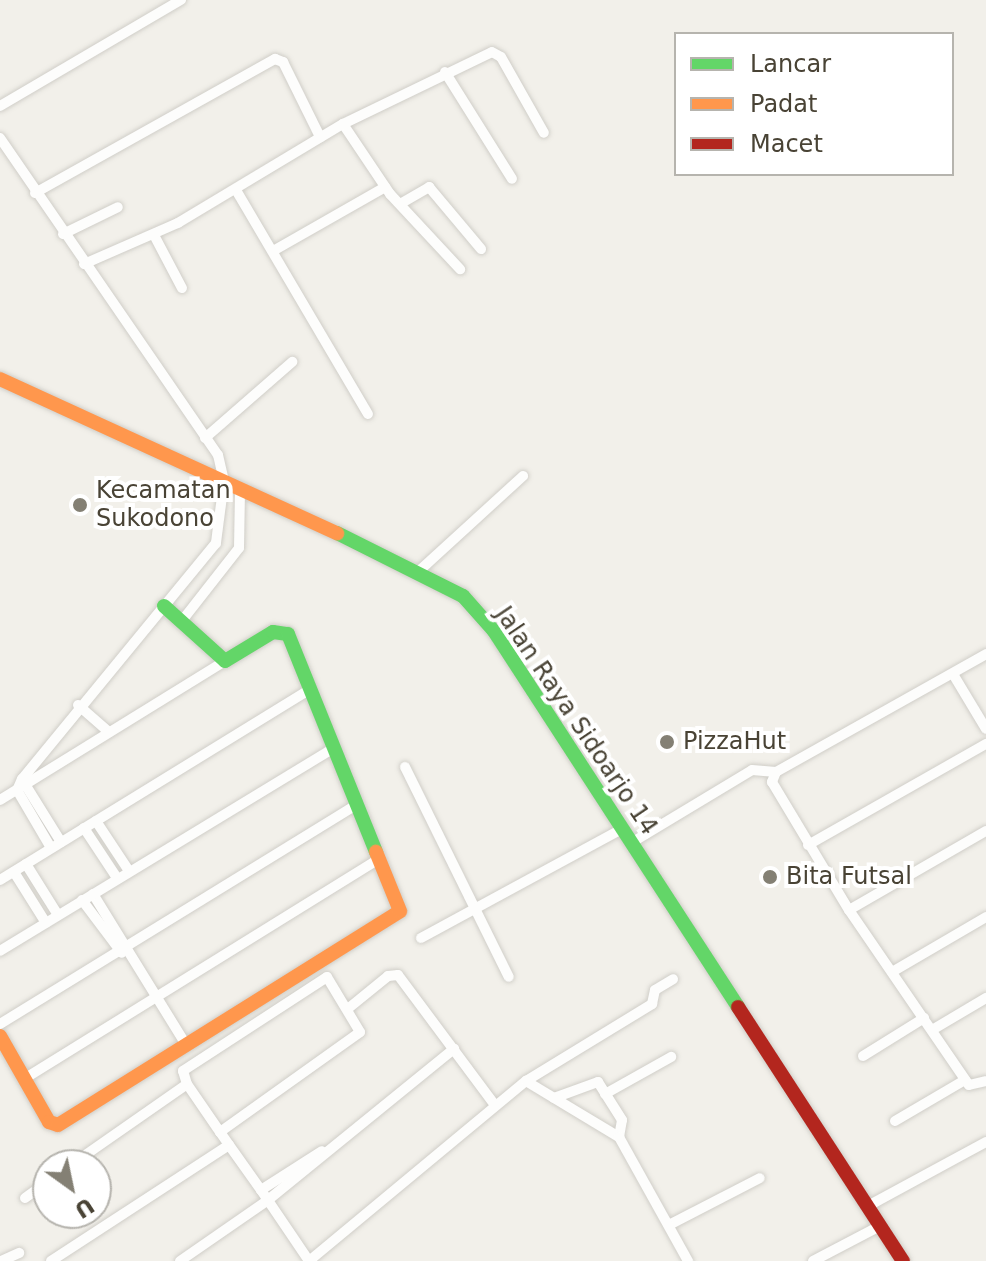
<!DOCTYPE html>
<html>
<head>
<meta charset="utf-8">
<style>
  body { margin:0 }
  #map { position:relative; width:986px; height:1261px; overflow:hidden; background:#f2f0ea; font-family:"DejaVu Sans",sans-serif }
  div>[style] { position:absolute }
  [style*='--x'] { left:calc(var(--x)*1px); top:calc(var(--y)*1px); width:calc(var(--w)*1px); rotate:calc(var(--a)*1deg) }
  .roads { filter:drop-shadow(0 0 2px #d0cec8) drop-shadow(0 0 2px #d0cec8) }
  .street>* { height:10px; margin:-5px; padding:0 5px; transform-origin:5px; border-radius:5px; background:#fdfdfc }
  .fast>* { height:14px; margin:-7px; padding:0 7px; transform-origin:7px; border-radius:7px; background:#63d668 }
  .slow>* { height:14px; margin:-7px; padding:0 7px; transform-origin:7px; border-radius:7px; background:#ff974d }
  .jam>* { height:14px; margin:-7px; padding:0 7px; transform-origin:7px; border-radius:7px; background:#b3261e }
  .dots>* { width:22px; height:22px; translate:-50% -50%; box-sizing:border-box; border:4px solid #fff; border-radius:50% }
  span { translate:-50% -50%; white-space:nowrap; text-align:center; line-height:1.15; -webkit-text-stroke:8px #fff; paint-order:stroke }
  .poi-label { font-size:24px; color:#494335 }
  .left { translate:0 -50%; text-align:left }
  .street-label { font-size:24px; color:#494335 }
  .legend { position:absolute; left:674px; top:32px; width:280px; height:144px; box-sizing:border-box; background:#fff; border:2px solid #b6b4ae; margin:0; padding:10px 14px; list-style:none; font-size:24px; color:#494335 }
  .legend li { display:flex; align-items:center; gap:16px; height:40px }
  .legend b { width:40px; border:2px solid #b6b4ae }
  .north { position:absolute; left:32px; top:1149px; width:80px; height:80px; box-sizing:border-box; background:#fff; border:2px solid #b6b4ae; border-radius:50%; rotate:147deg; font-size:22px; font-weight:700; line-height:32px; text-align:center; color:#494335 }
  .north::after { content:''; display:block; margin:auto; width:28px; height:36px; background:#848074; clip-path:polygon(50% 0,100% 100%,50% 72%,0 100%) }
</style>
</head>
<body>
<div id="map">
  <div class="roads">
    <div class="street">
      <i style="--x:445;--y:72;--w:126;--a:57.9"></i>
      <i style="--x:0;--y:106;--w:210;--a:-30.4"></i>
      <i style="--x:343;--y:124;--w:84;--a:56.1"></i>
      <i style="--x:390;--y:194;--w:103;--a:47"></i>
      <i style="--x:0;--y:138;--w:385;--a:55.5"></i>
      <i style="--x:218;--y:455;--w:27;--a:77"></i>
      <i style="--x:224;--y:481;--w:63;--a:97.4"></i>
      <i style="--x:216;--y:543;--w:306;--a:129.4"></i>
      <i style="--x:22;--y:779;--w:12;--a:114"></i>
      <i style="--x:17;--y:790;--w:67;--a:59.6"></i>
      <i style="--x:236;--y:190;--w:260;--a:59.5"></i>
      <i style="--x:35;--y:193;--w:275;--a:-29.2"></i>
      <i style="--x:275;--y:59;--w:9;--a:21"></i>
      <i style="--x:283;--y:62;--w:84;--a:63.7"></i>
      <i style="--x:400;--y:204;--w:34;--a:-30"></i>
      <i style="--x:429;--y:187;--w:81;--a:50"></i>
      <i style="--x:63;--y:234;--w:61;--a:-26.1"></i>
      <i style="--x:154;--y:235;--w:60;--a:62.2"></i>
      <i style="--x:273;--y:251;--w:129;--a:-29.7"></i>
      <i style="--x:84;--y:264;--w:103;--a:-23.6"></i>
      <i style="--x:178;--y:223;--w:192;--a:-31"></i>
      <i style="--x:343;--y:124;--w:165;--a:-25.8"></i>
      <i style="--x:492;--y:52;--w:10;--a:29"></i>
      <i style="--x:501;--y:57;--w:87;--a:60.5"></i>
      <i style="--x:205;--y:438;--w:116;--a:-41.1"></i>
      <i style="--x:419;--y:571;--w:141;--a:-42.4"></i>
      <i style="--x:181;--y:622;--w:94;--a:-51.9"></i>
      <i style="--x:239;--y:548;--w:59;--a:-89"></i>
      <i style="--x:953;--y:674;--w:64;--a:59"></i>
      <i style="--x:78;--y:705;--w:41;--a:41.1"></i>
      <i style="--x:405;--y:767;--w:234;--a:63.7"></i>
      <i style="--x:776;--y:772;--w:11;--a:112"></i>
      <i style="--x:772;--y:782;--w:149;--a:59"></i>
      <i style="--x:849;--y:910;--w:212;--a:55.6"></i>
      <i style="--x:969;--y:1085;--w:17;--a:-13"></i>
      <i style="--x:23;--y:781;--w:72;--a:58.1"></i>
      <i style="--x:0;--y:800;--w:264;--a:-31.7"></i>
      <i style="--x:96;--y:821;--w:60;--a:56.6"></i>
      <i style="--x:84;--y:828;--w:60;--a:56.6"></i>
      <i style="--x:631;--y:843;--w:141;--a:-31.1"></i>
      <i style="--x:752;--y:770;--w:24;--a:5"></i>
      <i style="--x:776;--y:772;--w:241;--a:-29.3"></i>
      <i style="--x:808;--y:845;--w:205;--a:-29.6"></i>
      <i style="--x:26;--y:864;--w:60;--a:57.9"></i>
      <i style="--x:14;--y:872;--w:60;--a:57.9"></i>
      <i style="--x:0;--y:880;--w:365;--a:-31.6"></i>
      <i style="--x:93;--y:894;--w:179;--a:58.3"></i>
      <i style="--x:82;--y:900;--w:66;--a:53"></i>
      <i style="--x:849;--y:910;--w:158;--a:-30"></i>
      <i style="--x:421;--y:938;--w:229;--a:-28.5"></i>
      <i style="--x:0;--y:951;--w:392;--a:-31.3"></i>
      <i style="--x:892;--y:972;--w:109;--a:-30.3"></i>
      <i style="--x:350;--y:1007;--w:49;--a:-39.2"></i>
      <i style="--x:388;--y:976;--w:10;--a:-6"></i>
      <i style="--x:398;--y:975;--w:162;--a:53.3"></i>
      <i style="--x:0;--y:1024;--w:419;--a:-31.6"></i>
      <i style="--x:932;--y:1030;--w:63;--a:-30.7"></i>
      <i style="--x:863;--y:1056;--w:72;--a:-31.9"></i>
      <i style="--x:24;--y:1079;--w:418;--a:-31.8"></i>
      <i style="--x:526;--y:1081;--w:148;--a:-31.4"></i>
      <i style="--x:652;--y:1004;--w:14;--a:-78"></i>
      <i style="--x:655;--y:990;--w:21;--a:-31"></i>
      <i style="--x:605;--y:1094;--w:76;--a:-29.3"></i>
      <i style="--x:554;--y:1098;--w:47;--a:-20"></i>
      <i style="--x:598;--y:1082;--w:45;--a:57.7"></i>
      <i style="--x:622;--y:1120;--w:17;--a:100"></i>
      <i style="--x:895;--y:1121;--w:81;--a:-30.4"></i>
      <i style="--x:220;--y:1132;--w:172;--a:-35.5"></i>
      <i style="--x:360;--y:1032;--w:64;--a:-121"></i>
      <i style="--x:327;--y:977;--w:172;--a:146.9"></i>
      <i style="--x:183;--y:1071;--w:14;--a:73"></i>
      <i style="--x:187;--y:1084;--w:58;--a:55.5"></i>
      <i style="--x:220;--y:1132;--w:16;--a:55"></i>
      <i style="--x:229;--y:1145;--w:55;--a:54.6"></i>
      <i style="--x:261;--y:1190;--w:86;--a:55.9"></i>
      <i style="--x:71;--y:1165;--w:141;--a:-34.9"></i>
      <i style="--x:261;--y:1190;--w:72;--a:-32.6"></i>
      <i style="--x:25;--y:1198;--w:29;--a:-36"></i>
      <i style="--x:868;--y:1206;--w:134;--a:-28.5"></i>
      <i style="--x:669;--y:1225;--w:102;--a:-27.3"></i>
      <i style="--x:1;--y:1261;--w:20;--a:-24"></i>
      <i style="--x:51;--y:1261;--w:212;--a:-33.1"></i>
      <i style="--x:180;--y:1261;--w:107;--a:-34.7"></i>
      <i style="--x:268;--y:1200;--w:240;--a:-39.1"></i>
      <i style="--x:309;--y:1261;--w:282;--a:-39.7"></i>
      <i style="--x:526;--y:1081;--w:109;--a:31.1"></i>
      <i style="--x:619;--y:1137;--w:142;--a:60.9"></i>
      <i style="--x:813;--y:1261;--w:76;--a:-27.6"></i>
    </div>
    <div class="fast">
      <i style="--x:337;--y:533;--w:141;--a:26.6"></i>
      <i style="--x:463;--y:596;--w:47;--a:48.5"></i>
      <i style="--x:494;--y:631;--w:448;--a:57"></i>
      <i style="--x:164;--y:606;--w:82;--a:42"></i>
      <i style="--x:225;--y:661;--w:56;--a:-31.1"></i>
      <i style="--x:273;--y:632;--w:15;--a:8"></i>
      <i style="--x:288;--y:634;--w:235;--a:68"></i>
    </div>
    <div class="slow">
      <i style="--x:0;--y:379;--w:371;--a:24.6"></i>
      <i style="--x:0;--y:1036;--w:99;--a:60.3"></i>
      <i style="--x:49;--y:1122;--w:9;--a:18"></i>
      <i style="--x:58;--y:1125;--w:403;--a:-32"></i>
      <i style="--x:400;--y:911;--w:64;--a:-112.1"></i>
    </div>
    <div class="jam">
      <i style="--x:738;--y:1007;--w:303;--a:57"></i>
    </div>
  </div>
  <div class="dots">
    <i style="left:80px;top:505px;background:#848074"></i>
    <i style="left:667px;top:742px;background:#848074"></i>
    <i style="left:770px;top:877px;background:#848074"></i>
  </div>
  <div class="poi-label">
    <span class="left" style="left:96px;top:505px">Kecamatan<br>Sukodono</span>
    <span class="left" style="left:683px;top:742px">PizzaHut</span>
    <span class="left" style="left:786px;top:877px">Bita Futsal</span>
  </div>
  <div class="street-label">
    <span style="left:576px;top:721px;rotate:56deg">Jalan Raya Sidoarjo 14</span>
  </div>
  <ul class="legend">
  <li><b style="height:10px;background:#63d668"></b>Lancar</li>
  <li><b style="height:10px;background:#ff974d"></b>Padat</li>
  <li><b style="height:10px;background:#b3261e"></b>Macet</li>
  </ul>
  <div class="north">U</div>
</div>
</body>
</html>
